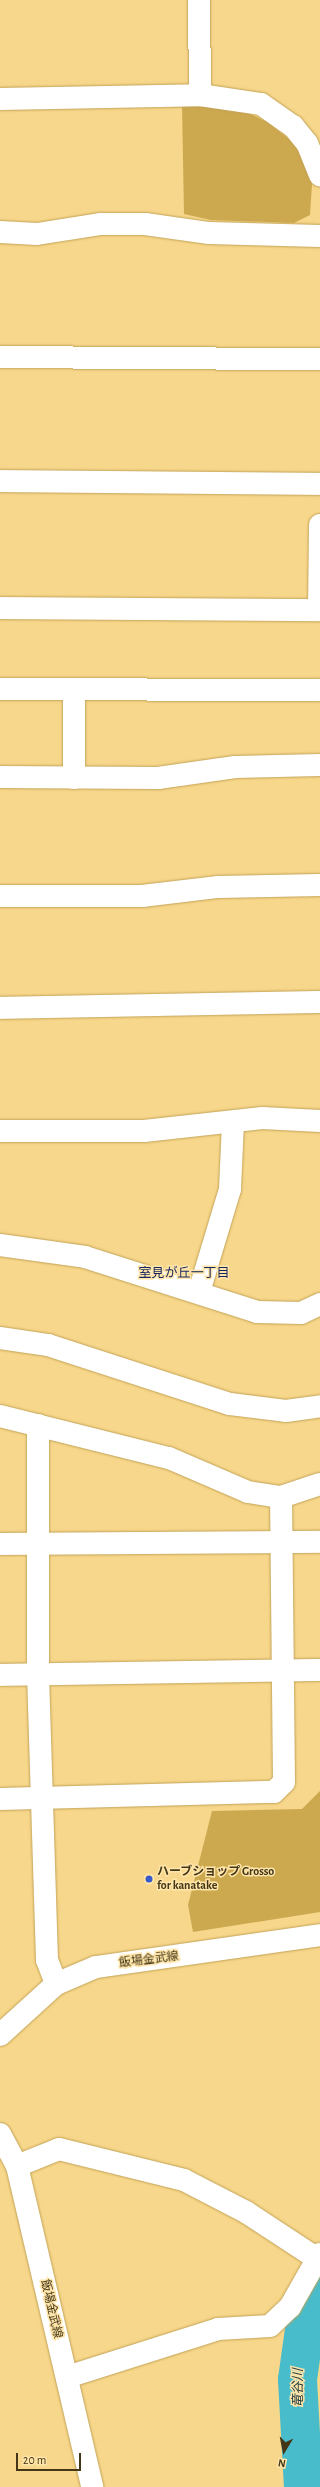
<!DOCTYPE html>
<html>
<head>
<meta charset="utf-8">
<style>
  body { margin:0 }
  #map { position:relative; width:320px; height:2487px; overflow:hidden; background:#f7d78b; font-family:"Alegreya Sans","Noto Sans JP",sans-serif }
  div>[style] { position:absolute }
  [style*='--x'] { left:calc(var(--x)*1px); top:calc(var(--y)*1px); width:calc(var(--w)*1px); rotate:calc(var(--a)*1deg) }
  .green>* { inset:0; background:#cca84f }
  .river>* { height:39px; margin:-19.5px; padding:0 19.5px; transform-origin:19.5px; border-radius:19.5px; background:#49bccb }
  .roads { filter:drop-shadow(0 0 1px #c2a358) drop-shadow(0 0 1px #c2a358) }
  .street>* { height:22px; margin:-11px; padding:0 11px; transform-origin:11px; border-radius:11px; background:#fff }
  .secondary>* { height:22px; margin:-11px; padding:0 11px; transform-origin:11px; border-radius:11px; background:#fff }
  .dots>* { width:11px; height:11px; translate:-50% -50%; box-sizing:border-box; border:2px solid #ffe5a9; border-radius:50% }
  span { translate:-50% -50%; white-space:nowrap; text-align:center; line-height:1.15; -webkit-text-stroke:3px #ffe5a9; paint-order:stroke }
  .poi-label { font-size:12px; color:#443717; font-weight:700 }
  .left { translate:0 -50%; text-align:left }
  .street-label { font-size:12px; color:#443717 }
  .neighbourhood-label { font-size:13px; color:#17275e }
  .water-label { font-size:13px; color:#20393d; font-style:italic }
  .north { position:absolute; left:264px; top:2431px; width:40px; height:40px; -webkit-text-stroke:3px #ffe5a9; paint-order:stroke; rotate:190deg; font-size:11px; font-weight:700; line-height:16px; text-align:center; color:#443717 }
  .north::after { content:''; display:block; margin:auto; width:14px; height:18px; background:#443717; clip-path:polygon(50% 0,100% 100%,50% 72%,0 100%) }
  .scale { position:absolute; left:16px; top:2453px; width:65px; height:18px; box-sizing:border-box; border:2px solid #443717; border-top:0; padding-left:5px; font-size:12px; line-height:14px; white-space:nowrap; color:#443717; -webkit-text-stroke:3px #ffe5a9; paint-order:stroke }
</style>
</head>
<body>
<div id="map">
  <div class="green">
    <i style="clip-path:polygon(182px 104px,234px 106px,267px 122px,289px 139px,305px 159px,312px 184px,310px 215px,294px 223px,211px 220px,184px 214px)"></i>
    <i style="clip-path:polygon(320px 1791px,320px 1912px,193px 1932px,188px 1905px,212px 1811px,302px 1809px)"></i>
  </div>
  <div class="river">
    <i style="--x:303;--y:2487;--w:108;--a:-93.2"></i>
    <i style="--x:297;--y:2379;--w:65;--a:-82"></i>
    <i style="--x:306;--y:2315;--w:26;--a:-58"></i>
  </div>
  <div class="roads">
    <div class="street">
      <i style="--x:199;--y:0;--w:95;--a:89.4"></i>
      <i style="--x:0;--y:99;--w:200;--a:-1.1"></i>
      <i style="--x:200;--y:95;--w:62;--a:8.4"></i>
      <i style="--x:261;--y:104;--w:39;--a:35"></i>
      <i style="--x:293;--y:126;--w:22;--a:51"></i>
      <i style="--x:307;--y:143;--w:35;--a:68"></i>
      <i style="--x:0;--y:232;--w:37;--a:3"></i>
      <i style="--x:37;--y:234;--w:65;--a:-8.9"></i>
      <i style="--x:101;--y:224;--w:44;--a:0"></i>
      <i style="--x:145;--y:224;--w:65;--a:8"></i>
      <i style="--x:209;--y:233;--w:111;--a:1.5"></i>
      <i style="--x:0;--y:357;--w:320;--a:0.4"></i>
      <i style="--x:0;--y:481;--w:320;--a:0.5"></i>
      <i style="--x:0;--y:608;--w:320;--a:0.4"></i>
      <i style="--x:319;--y:610;--w:85;--a:-89.3"></i>
      <i style="--x:0;--y:777;--w:158;--a:0.4"></i>
      <i style="--x:158;--y:778;--w:78;--a:-8.1"></i>
      <i style="--x:235;--y:767;--w:85;--a:-1.3"></i>
      <i style="--x:74;--y:778;--w:89;--a:-90"></i>
      <i style="--x:0;--y:896;--w:142;--a:0"></i>
      <i style="--x:142;--y:896;--w:77;--a:-6.8"></i>
      <i style="--x:218;--y:887;--w:102;--a:-1.1"></i>
      <i style="--x:0;--y:1008;--w:320;--a:-1.1"></i>
      <i style="--x:0;--y:1131;--w:144;--a:0"></i>
      <i style="--x:144;--y:1131;--w:119;--a:-6.3"></i>
      <i style="--x:262;--y:1118;--w:58;--a:3"></i>
      <i style="--x:0;--y:1245;--w:86;--a:8"></i>
      <i style="--x:85;--y:1257;--w:181;--a:17.7"></i>
      <i style="--x:257;--y:1312;--w:44;--a:1.3"></i>
      <i style="--x:301;--y:1313;--w:21;--a:-25"></i>
      <i style="--x:199;--y:1292;--w:108;--a:-73.2"></i>
      <i style="--x:230;--y:1189;--w:66;--a:-87.4"></i>
      <i style="--x:0;--y:1338;--w:49;--a:8.3"></i>
      <i style="--x:48;--y:1345;--w:191;--a:18"></i>
      <i style="--x:230;--y:1404;--w:56;--a:7.1"></i>
      <i style="--x:286;--y:1411;--w:34;--a:-8"></i>
      <i style="--x:0;--y:1416;--w:174;--a:14"></i>
      <i style="--x:169;--y:1458;--w:86;--a:23.3"></i>
      <i style="--x:248;--y:1492;--w:33;--a:9"></i>
      <i style="--x:281;--y:1497;--w:41;--a:-18.4"></i>
      <i style="--x:38;--y:1425;--w:249;--a:90"></i>
      <i style="--x:38;--y:1674;--w:286;--a:88.2"></i>
      <i style="--x:47;--y:1960;--w:26;--a:69"></i>
      <i style="--x:0;--y:1544;--w:320;--a:-0.4"></i>
      <i style="--x:0;--y:1675;--w:320;--a:-0.9"></i>
      <i style="--x:0;--y:1799;--w:274;--a:-1.5"></i>
      <i style="--x:274;--y:1792;--w:14;--a:-45"></i>
      <i style="--x:284;--y:1782;--w:285;--a:-90.6"></i>
      <i style="--x:17;--y:2166;--w:45;--a:-22"></i>
      <i style="--x:59;--y:2149;--w:129;--a:13.9"></i>
      <i style="--x:184;--y:2180;--w:70;--a:27.3"></i>
      <i style="--x:246;--y:2212;--w:84;--a:33.3"></i>
      <i style="--x:67;--y:2377;--w:158;--a:-17.6"></i>
      <i style="--x:218;--y:2329;--w:52;--a:-3.3"></i>
      <i style="--x:270;--y:2326;--w:28;--a:-44"></i>
      <i style="--x:290;--y:2307;--w:61;--a:-60.5"></i>
    </div>
    <div class="secondary">
      <i style="--x:0;--y:689;--w:320;--a:0.2"></i>
      <i style="--x:0;--y:2035;--w:76;--a:-42.3"></i>
      <i style="--x:56;--y:1984;--w:43;--a:-23"></i>
      <i style="--x:96;--y:1967;--w:226;--a:-8.1"></i>
      <i style="--x:0;--y:2134;--w:36;--a:62"></i>
      <i style="--x:17;--y:2166;--w:330;--a:76.8"></i>
    </div>
  </div>
  <div class="dots">
    <i style="left:149px;top:1879px;background:#3859ca"></i>
  </div>
  <div class="poi-label">
    <span class="left" style="left:157px;top:1879px">ハーブショップ Grosso<br>for kanatake</span>
  </div>
  <div class="street-label">
    <span style="left:149px;top:1960px;rotate:-7deg">飯場金武線</span>
    <span style="left:51px;top:2309px;rotate:77deg">飯場金武線</span>
  </div>
  <div class="neighbourhood-label">
    <span style="left:184px;top:1274px">室見が丘一丁目</span>
  </div>
  <div class="water-label">
    <span style="left:299px;top:2388px;rotate:-90deg">竜谷川</span>
  </div>
  <div class="north">N</div>
  <div class="scale">20 m</div>
</div>
</body>
</html>
